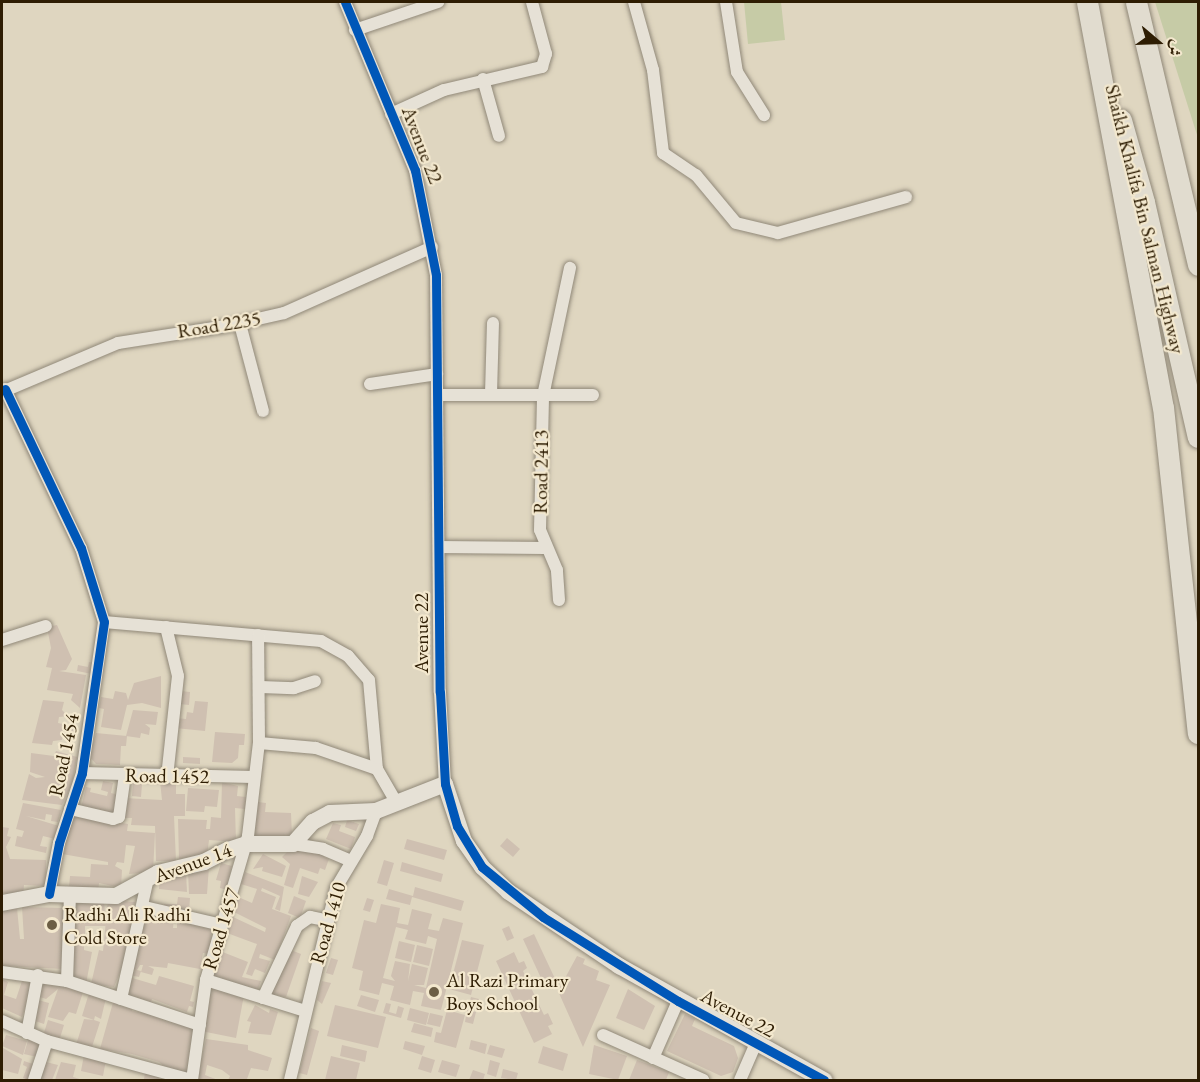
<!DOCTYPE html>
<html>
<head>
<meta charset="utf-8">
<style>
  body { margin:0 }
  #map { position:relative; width:1200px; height:1082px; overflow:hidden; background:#dfd6c0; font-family:"EB Garamond",Amiri,serif }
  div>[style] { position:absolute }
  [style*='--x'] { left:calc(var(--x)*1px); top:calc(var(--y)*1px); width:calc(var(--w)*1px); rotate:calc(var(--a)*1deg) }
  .green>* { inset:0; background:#c6cba6 }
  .building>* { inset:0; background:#cfc0b1 }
  .roads { filter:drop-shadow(0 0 2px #908878) drop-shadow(0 0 2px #908878) }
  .street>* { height:12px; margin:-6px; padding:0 6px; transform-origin:6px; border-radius:6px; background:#e6e1d6 }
  .secondary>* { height:16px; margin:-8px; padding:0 8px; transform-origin:8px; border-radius:8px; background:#e6e1d6 }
  .highway>* { height:21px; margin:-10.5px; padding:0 10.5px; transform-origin:10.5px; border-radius:10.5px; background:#e1dccf }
  .cycleway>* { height:9px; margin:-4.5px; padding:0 4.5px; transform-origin:4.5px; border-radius:4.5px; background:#0057b8 }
  .dots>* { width:16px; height:16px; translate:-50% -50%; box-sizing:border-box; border:3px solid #f3e8ce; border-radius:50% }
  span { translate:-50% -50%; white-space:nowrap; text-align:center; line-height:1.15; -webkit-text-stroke:4.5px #f3e8ce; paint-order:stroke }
  .street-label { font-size:20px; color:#2e1d03 }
  .poi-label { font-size:20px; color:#2e1d03 }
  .left { translate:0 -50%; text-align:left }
  .frame { position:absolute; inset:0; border:3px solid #2e1d03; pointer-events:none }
  .north { position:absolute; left:1128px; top:12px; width:60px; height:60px; -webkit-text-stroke:4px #f3e8ce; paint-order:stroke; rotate:109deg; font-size:16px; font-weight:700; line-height:24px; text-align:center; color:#2e1d03 }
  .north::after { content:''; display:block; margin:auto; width:21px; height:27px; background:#2e1d03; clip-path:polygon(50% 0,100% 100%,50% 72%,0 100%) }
</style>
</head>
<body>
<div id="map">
  <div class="green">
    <i style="clip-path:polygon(744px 2px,781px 2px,785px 40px,748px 44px)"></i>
    <i style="clip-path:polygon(1155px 2px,1198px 2px,1198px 138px)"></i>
  </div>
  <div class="building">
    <i style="clip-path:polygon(57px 625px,72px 659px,66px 670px,59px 671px,86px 675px,80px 708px,71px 700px,73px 694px,47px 690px,52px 668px,46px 667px,51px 648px,47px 627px)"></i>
    <i style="clip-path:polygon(89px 662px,93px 663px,92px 674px,77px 671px,78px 665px,88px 667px)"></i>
    <i style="clip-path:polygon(161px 676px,161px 708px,142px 703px,127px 705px,121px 730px,101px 727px,104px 709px,99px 708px,101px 697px,113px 699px,115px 691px,126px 693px,128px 700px,134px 683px)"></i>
    <i style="clip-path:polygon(181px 691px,190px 692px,189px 705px,180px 704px)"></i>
    <i style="clip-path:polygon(43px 700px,64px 702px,62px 710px,68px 716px,59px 717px,58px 723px,78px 727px,76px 734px,63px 732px,62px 740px,53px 741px,52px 745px,32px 743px)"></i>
    <i style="clip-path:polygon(195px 701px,208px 702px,205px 731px,175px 728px,176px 718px,186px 719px,187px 712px,193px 713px)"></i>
    <i style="clip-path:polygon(133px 710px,158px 712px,156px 725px,145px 724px,150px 728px,149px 735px,141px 733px,140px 738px,126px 736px)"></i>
    <i style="clip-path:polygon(215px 732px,245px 734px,244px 745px,239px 745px,238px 758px,232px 763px,212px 762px)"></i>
    <i style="clip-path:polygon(96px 733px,127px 736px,126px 746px,121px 746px,120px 765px,96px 764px,89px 756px)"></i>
    <i style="clip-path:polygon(56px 751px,77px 757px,72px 784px,62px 805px,22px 800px,29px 774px,36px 778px,45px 777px,30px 772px,31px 753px,54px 756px)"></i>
    <i style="clip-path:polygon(183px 757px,200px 758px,200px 764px,183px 763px)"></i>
    <i style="clip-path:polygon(103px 781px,113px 783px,111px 793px,119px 795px,115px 814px,81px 808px,86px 787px,91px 788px,90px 792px,107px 796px,108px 792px,101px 790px)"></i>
    <i style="clip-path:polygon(160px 781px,176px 781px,176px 794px,185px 794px,185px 816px,174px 816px,176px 861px,156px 861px,155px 826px,131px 825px,132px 818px,123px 818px,124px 798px,162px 800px)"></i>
    <i style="clip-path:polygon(222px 782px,238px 786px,237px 796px,246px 797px,245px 809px,235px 808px,236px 842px,209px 840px,207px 856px,179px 860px,178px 819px,207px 820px,206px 829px,210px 829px,211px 817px,221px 818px)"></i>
    <i style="clip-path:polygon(133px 783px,142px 784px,141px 797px,132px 796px)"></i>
    <i style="clip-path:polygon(188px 788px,219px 790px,217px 807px,205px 806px,204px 812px,186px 811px)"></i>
    <i style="clip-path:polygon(258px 802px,266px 803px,265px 812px,291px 813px,292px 836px,254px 836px)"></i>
    <i style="clip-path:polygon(23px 803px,61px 810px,58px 822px,51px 821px,52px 815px,46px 814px,45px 820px,26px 816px,59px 826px,55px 839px,43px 836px,40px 846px,47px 847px,46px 853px,15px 846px,17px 836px,22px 837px,24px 831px,16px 829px)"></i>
    <i style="clip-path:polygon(74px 815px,128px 824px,127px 831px,155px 833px,153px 872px,129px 874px,135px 846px,126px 845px,124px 863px,117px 862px,115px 866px,122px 870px,121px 888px,99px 883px,98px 893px,69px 888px,70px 876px,90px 877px,91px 864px,108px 865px,108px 862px,62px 854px)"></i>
    <i style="clip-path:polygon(347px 820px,359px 824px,356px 831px,345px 827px)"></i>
    <i style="clip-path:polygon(333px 823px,341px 825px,339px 831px,355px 837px,351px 849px,326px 839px)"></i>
    <i style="clip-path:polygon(2px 827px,9px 828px,7px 836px,11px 837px,6px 847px,10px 859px,46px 860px,46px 886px,24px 885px,23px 896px,2px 893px)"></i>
    <i style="clip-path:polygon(507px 838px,520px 849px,513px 857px,500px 846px)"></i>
    <i style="clip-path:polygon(407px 839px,447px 850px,444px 860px,404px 849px)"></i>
    <i style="clip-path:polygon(292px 847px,325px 853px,324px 857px,329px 859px,325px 870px,320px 868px,318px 874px,300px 868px,293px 888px,284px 885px,290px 864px,282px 857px)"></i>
    <i style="clip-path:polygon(263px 854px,286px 866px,282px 877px,262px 871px,263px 867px,253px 869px)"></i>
    <i style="clip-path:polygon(384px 860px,394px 863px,387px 886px,377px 883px)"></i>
    <i style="clip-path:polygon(402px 862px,443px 874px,441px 882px,400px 871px)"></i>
    <i style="clip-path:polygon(221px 863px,232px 866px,227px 890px,220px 888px,221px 881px,216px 880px)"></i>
    <i style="clip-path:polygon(209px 866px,207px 894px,189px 894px,188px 870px)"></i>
    <i style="clip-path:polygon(245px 872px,284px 887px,280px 911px,275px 909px,280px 896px,262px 888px,261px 891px,276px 897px,272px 909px,291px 916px,275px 960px,260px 954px,259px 958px,270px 961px,265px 973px,255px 969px,252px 976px,246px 974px,257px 944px,227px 933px,233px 917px,265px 932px,266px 928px,232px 911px,236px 896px,252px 903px,257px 889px,241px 884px)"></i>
    <i style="clip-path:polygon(186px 873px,187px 892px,159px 889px,160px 877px)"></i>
    <i style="clip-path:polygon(302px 876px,318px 882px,309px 897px,298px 894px)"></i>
    <i style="clip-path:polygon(415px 887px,464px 901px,461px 911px,412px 897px,410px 905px,386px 899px,389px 889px,413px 896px)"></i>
    <i style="clip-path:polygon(294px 896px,306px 901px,300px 918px,288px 913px)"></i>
    <i style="clip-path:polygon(178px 897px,190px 898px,189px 912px,164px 909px,164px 904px,177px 904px)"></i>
    <i style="clip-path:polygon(367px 898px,374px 900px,370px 912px,363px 910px)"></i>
    <i style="clip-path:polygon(74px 899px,104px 900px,106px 926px,85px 926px,85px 938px,72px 938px)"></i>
    <i style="clip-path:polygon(108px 900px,135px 902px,126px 958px,114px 987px,91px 984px,99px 950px,103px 951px)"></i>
    <i style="clip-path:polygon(evenodd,381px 904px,400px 908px,397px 923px,408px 925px,412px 909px,432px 914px,428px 929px,439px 931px,443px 918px,463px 923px,441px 1010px,421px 1006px,424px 993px,413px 991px,410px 1005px,390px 1000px,394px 986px,382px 983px,379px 995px,359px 990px,363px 971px,352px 968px,364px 920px,376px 923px,381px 904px,396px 927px,408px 930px,405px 939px,426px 944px,428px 936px,437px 939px,426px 988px,414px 985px,424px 985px,428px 968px,412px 964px,408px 981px,410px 964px,395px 961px,391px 976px,395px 981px,383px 978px,396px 927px)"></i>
    <i style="clip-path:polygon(22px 907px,66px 908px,64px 969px,2px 966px,2px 910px,17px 908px,20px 939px,24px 939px)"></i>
    <i style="clip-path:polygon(146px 913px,174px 919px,173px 928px,177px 928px,177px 922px,213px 925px,209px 954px,203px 953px,200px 969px,168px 963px,167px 968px,148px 966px,154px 969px,152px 975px,141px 972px,143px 965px,140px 965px,137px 970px,141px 971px,139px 977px,130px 975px)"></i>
    <i style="clip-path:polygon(509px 926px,514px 938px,507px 941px,502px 929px)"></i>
    <i style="clip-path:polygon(534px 934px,557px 983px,546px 989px,523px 939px)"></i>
    <i style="clip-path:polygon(462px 940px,484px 945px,471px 995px,449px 989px)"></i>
    <i style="clip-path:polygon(399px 941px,415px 945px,411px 962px,395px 958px)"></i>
    <i style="clip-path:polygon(72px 943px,84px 944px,84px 950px,92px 952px,86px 984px,70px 978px)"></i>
    <i style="clip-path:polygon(417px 945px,433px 949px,429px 966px,413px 962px)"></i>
    <i style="clip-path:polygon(291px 950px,301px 954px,286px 997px,268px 994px)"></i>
    <i style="clip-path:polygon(220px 951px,248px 962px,242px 977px,261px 981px,257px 992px,210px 977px)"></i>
    <i style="clip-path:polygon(514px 952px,519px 963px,524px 961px,527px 968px,523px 971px,544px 1015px,548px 1013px,553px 1024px,548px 1026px,552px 1034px,534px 1043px,496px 961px)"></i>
    <i style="clip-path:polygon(577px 956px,585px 959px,583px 964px,599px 971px,596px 980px,610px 985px,583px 1047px,558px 991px)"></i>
    <i style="clip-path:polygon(331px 958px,338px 960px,333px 975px,326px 973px)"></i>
    <i style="clip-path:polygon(159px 976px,194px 986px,190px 1001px,194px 1002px,193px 1007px,189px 1006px,187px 1012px,152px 999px,151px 1002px,124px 994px,129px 977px,156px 985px)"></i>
    <i style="clip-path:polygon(42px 978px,84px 989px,76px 1014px,69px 1012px,63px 1021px,48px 1017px,58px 989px,46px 999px,37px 996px)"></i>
    <i style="clip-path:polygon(2px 979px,8px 982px,4px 995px,16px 999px,22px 981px,33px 984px,22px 1017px,2px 1008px)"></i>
    <i style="clip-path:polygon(322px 981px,331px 983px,322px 1004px,317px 1000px)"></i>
    <i style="clip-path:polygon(212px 986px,244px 995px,236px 1038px,201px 1031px)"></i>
    <i style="clip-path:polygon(628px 989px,655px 1006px,644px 1030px,616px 1018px)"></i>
    <i style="clip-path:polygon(89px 993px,106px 998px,101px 1019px,95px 1016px,94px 1020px,100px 1022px,91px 1050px,76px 1045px,84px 1019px,94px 1020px,82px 1016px)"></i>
    <i style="clip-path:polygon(361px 995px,379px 1000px,375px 1012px,357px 1006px)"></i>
    <i style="clip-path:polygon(471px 997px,479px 999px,475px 1010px,468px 1008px)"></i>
    <i style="clip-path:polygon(448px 998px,466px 1003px,464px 1011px,446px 1005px)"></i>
    <i style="clip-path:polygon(114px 999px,132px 1005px,132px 1011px,166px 1016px,167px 1021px,192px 1027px,195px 1033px,187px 1073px,170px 1071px,159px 1062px,132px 1054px,100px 1049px)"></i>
    <i style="clip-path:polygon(38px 1000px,49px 1003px,44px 1024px,32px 1020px)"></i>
    <i style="clip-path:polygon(386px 1003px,391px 1004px,389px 1012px,396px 1014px,398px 1006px,404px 1008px,401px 1018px,383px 1013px)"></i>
    <i style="clip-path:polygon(255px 1005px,269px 1013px,270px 1009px,278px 1012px,271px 1035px,248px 1033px,251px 1022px,247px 1021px)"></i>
    <i style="clip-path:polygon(335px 1005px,386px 1017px,378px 1048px,327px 1036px)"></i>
    <i style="clip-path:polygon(410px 1008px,429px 1013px,426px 1025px,407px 1020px)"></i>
    <i style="clip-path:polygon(447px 1010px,465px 1015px,456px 1048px,434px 1042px,436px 1032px,441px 1033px)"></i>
    <i style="clip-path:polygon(467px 1010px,476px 1012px,473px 1024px,465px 1022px)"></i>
    <i style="clip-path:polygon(430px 1013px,443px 1016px,440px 1027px,427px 1024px)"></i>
    <i style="clip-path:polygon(685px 1014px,695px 1019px,692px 1026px,734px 1046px,738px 1058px,733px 1072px,721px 1076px,667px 1051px)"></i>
    <i style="clip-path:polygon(48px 1020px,64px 1025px,59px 1041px,43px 1036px)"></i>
    <i style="clip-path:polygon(414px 1023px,433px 1028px,431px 1037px,411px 1032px)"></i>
    <i style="clip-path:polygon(311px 1028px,319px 1031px,307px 1075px,299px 1073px)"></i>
    <i style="clip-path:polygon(6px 1035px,27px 1041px,23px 1055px,2px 1046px)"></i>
    <i style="clip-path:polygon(206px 1039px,248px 1045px,248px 1050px,272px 1058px,268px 1071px,251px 1068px,247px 1079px,252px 1080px,228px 1080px,230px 1076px,222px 1070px,207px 1065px,205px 1075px,218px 1080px,196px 1080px)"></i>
    <i style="clip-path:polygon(28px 1040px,41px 1044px,37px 1057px,24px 1054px)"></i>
    <i style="clip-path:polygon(471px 1040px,487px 1044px,485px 1054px,469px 1049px)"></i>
    <i style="clip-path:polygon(405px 1041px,425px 1046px,422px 1055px,403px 1049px)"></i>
    <i style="clip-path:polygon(342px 1045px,367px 1051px,365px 1062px,340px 1056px)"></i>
    <i style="clip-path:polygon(490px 1045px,505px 1049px,502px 1058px,487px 1054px)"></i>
    <i style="clip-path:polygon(594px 1045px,627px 1056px,618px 1080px,589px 1074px)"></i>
    <i style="clip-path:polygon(543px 1046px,568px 1054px,563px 1071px,538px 1063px)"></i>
    <i style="clip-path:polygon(3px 1048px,22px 1059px,18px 1074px,2px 1070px)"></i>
    <i style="clip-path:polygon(84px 1055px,106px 1060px,103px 1076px,81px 1071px)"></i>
    <i style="clip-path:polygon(331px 1056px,360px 1063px,356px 1080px,325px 1080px)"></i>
    <i style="clip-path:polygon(422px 1056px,435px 1060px,431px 1073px,418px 1069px)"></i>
    <i style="clip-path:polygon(442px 1060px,460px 1065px,456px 1077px,438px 1072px)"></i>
    <i style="clip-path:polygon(490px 1060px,500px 1063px,496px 1077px,487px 1074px)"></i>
    <i style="clip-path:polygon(637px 1060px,669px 1072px,666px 1080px,629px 1080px)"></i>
    <i style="clip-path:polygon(24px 1061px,36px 1065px,29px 1080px,23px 1078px,27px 1067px,23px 1065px)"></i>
    <i style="clip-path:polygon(42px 1061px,58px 1065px,52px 1080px,40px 1080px)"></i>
    <i style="clip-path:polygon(61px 1062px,76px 1065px,73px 1077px,83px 1080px,55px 1080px)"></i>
    <i style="clip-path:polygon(503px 1069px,518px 1073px,516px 1080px,501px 1078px)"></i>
    <i style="clip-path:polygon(473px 1070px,485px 1074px,483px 1080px,469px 1080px)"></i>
    <i style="clip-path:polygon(145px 1073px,160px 1076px,159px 1080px,136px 1080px,144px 1079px)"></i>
  </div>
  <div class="roads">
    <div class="street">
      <i style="--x:345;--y:2;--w:182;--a:67.4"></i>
      <i style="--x:415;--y:170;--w:107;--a:78.7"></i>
      <i style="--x:436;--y:275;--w:417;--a:89.5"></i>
      <i style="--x:440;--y:692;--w:92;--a:86.9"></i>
      <i style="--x:634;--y:2;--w:71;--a:74.4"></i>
      <i style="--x:653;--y:70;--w:84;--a:83.1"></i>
      <i style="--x:663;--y:153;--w:40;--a:34"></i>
      <i style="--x:696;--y:175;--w:62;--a:50.2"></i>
      <i style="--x:736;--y:223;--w:43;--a:13.4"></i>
      <i style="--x:778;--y:233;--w:133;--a:-15.7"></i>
      <i style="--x:726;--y:2;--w:71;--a:81.1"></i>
      <i style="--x:737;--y:72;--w:51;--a:57.9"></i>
      <i style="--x:355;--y:30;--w:88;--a:-18.6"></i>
      <i style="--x:483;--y:79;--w:59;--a:74.3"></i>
      <i style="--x:391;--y:114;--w:58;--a:-24.4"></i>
      <i style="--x:444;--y:90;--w:101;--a:-13.2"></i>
      <i style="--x:542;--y:67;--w:14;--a:-73"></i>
      <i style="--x:546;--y:54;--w:54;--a:-105.1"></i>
      <i style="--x:240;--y:324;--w:90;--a:75.2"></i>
      <i style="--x:370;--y:384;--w:68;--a:-8.5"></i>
      <i style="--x:5;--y:389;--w:176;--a:64.5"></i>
      <i style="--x:81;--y:548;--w:77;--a:72.7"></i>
      <i style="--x:104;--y:622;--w:153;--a:98.3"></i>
      <i style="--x:82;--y:773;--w:74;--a:108.2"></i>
      <i style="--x:59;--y:843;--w:52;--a:101.1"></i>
      <i style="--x:2;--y:392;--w:126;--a:-22.9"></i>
      <i style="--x:118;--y:343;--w:110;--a:-8.9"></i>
      <i style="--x:227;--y:326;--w:58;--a:-12.8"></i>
      <i style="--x:284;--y:313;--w:162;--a:-24"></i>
      <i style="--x:491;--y:394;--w:71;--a:-88.4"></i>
      <i style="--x:437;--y:395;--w:156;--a:0"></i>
      <i style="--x:439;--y:547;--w:106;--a:0.5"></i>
      <i style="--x:559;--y:600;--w:30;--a:-94"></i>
      <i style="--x:557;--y:570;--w:43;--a:-113"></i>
      <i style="--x:540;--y:530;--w:134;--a:-88.7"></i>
      <i style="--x:543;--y:396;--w:131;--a:-78.1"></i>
      <i style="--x:104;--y:622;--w:218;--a:5"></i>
      <i style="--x:321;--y:641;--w:31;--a:29"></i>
      <i style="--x:348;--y:656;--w:32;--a:49"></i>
      <i style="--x:369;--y:680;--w:89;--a:84.9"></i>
      <i style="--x:377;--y:769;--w:65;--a:-161"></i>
      <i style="--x:316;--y:748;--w:57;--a:-175"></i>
      <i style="--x:166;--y:627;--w:50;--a:76.2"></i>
      <i style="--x:178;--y:676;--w:102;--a:96.2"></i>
      <i style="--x:2;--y:640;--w:46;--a:-17.7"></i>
      <i style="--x:261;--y:687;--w:33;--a:2"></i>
      <i style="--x:294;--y:688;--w:22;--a:-18"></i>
      <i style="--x:377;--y:769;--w:39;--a:60"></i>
      <i style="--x:82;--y:773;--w:171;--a:1.3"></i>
      <i style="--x:70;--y:809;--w:44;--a:13.1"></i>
      <i style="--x:113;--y:819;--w:6;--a:-18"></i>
      <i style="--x:119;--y:817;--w:42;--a:-81.9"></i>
      <i style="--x:293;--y:844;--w:30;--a:9"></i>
      <i style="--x:323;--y:849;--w:28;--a:23"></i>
      <i style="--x:144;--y:907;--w:80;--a:13"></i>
      <i style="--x:2;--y:972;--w:66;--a:7.9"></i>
      <i style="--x:67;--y:981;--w:140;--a:18.3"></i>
      <i style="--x:206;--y:980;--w:104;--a:17.4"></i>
      <i style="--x:67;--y:981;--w:86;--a:-88"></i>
      <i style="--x:263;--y:998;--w:80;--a:-64.7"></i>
      <i style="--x:297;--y:926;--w:16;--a:-35"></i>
      <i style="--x:310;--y:917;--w:16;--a:11"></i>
      <i style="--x:121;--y:999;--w:124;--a:-77.4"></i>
      <i style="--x:2;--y:1021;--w:49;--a:24"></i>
      <i style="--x:47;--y:1041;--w:150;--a:15.1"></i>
      <i style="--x:27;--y:1033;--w:59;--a:-79.3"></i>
      <i style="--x:603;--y:1035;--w:110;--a:24.2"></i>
      <i style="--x:653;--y:1058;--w:62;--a:-66.3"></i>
      <i style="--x:34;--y:1080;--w:41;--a:-71.6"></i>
      <i style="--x:192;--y:1080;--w:101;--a:-82"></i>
      <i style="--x:206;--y:980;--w:150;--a:-73.7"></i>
      <i style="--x:248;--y:836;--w:94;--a:-83.3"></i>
      <i style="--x:259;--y:743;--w:108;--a:-90.5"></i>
      <i style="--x:290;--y:1080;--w:197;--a:-76.5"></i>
      <i style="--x:336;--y:888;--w:61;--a:-59.2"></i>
      <i style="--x:367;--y:836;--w:27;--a:-70"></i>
      <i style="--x:740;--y:1080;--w:40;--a:-66.6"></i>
    </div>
    <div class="secondary">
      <i style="--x:2;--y:903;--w:48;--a:-10.8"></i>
      <i style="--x:49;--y:894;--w:67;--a:1.7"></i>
      <i style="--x:116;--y:896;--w:48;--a:-28.7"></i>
      <i style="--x:158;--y:873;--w:47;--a:-13.4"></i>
      <i style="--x:204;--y:862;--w:27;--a:-27"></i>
      <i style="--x:228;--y:850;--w:20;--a:-18"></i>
      <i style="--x:247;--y:844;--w:46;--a:0"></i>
      <i style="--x:293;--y:844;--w:30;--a:-48"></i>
      <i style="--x:313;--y:822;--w:19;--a:-28"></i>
      <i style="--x:330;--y:813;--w:46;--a:-2.5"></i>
      <i style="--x:376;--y:811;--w:74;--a:-21.4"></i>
      <i style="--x:445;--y:784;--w:60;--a:71.6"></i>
      <i style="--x:464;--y:841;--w:32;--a:55"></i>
      <i style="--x:482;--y:867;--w:37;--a:43"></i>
      <i style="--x:509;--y:892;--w:133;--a:33.9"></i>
      <i style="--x:619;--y:966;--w:235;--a:29.1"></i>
    </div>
    <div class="highway">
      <i style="--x:1087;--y:2;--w:412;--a:79.4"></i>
      <i style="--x:1163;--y:407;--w:328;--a:83.9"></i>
      <i style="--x:1136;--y:2;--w:270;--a:76.7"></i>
      <i style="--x:1121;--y:120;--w:85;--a:74.3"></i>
      <i style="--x:1144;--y:202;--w:241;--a:77.1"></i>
    </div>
  </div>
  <div class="cycleway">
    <i style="--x:345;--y:2;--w:182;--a:67.4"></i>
    <i style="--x:415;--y:170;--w:107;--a:78.7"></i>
    <i style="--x:436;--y:275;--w:417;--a:89.5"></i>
    <i style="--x:440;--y:692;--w:92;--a:86.9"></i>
    <i style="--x:445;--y:784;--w:44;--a:74.1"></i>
    <i style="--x:457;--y:826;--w:48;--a:58.6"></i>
    <i style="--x:482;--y:867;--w:79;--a:39.3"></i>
    <i style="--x:543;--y:917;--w:159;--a:31.9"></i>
    <i style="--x:678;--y:1001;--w:166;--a:28.4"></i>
    <i style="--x:5;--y:389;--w:176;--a:64.5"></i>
    <i style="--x:81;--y:548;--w:77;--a:72.7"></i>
    <i style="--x:104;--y:622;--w:153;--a:98.3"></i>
    <i style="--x:82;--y:773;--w:74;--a:108.2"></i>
    <i style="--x:59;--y:843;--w:52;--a:101.1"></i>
  </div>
  <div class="dots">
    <i style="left:52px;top:925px;background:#6c5e45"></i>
    <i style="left:434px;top:992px;background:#6c5e45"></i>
  </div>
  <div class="street-label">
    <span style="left:422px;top:145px;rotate:69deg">Avenue 22</span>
    <span style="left:1145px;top:219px;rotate:76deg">Shaikh Khalifa Bin Salman Highway</span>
    <span style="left:219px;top:325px;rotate:-9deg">Road 2235</span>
    <span style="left:541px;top:472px;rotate:-89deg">Road 2413</span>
    <span style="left:421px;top:633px;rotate:-90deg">Avenue 22</span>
    <span style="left:64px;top:755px;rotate:-78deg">Road 1454</span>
    <span style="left:167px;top:776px;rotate:1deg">Road 1452</span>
    <span style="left:193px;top:863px;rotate:-20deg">Avenue 14</span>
    <span style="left:328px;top:923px;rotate:-74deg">Road 1410</span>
    <span style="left:221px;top:929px;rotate:-73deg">Road 1457</span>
    <span style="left:738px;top:1013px;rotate:28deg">Avenue 22</span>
  </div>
  <div class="poi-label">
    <span class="left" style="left:64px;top:926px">Radhi Ali Radhi<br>Cold Store</span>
    <span class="left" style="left:446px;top:992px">Al Razi Primary<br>Boys School</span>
  </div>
  <div class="frame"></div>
  <div class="north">ش</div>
</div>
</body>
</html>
